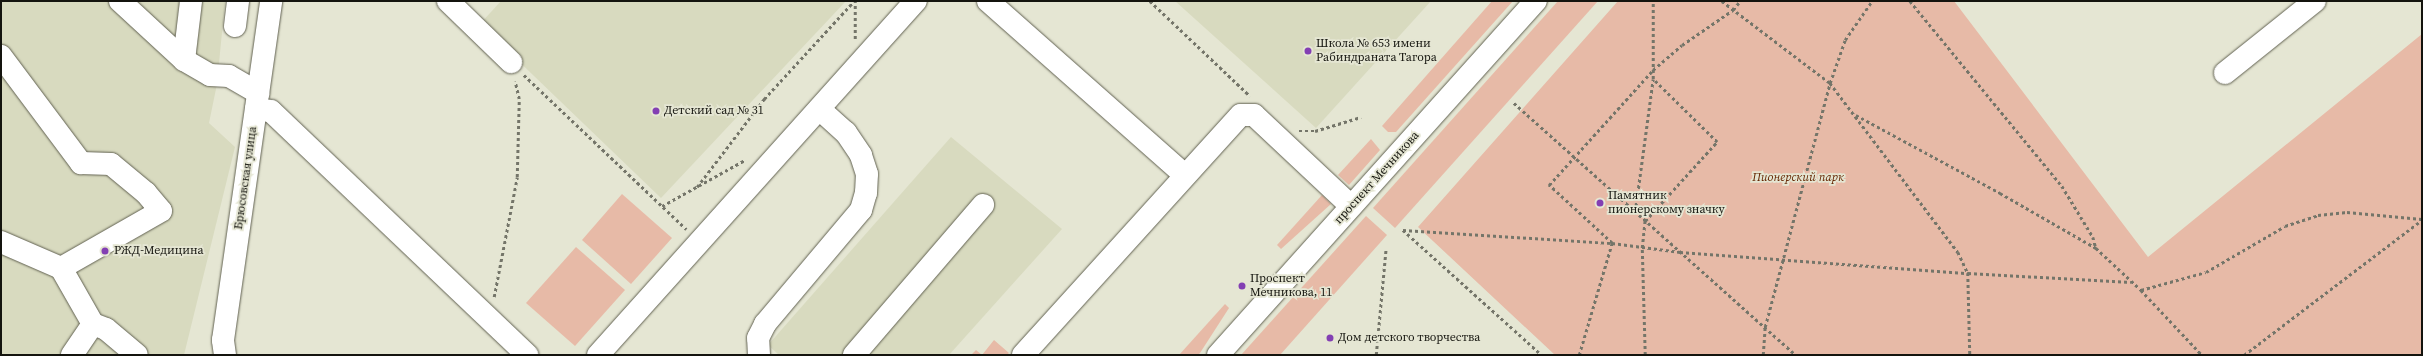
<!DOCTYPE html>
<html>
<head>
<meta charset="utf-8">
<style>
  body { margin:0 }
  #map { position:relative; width:2423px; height:356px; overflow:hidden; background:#e5e6d3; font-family:"Source Serif 4",serif }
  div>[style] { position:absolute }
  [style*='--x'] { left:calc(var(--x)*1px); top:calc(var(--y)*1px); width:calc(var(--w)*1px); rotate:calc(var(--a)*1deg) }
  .built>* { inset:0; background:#d8dabf }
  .green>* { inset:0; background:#e7baa7 }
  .path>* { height:2.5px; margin-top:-1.25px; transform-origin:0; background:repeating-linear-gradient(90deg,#747569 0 3px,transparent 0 6px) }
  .roads { filter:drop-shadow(0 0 1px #616151) drop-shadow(0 0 1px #616151) }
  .minor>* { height:22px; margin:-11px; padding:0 11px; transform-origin:11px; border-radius:11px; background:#fff }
  .dots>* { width:11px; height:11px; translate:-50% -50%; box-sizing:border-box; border:2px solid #e5e6d3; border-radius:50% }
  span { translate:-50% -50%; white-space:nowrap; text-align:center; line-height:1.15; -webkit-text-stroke:3.5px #e5e6d3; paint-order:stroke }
  .poi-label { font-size:12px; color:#14140e }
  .left { translate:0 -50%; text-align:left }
  .street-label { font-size:12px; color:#14140e }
  .park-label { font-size:12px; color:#642500; font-style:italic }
  .frame { position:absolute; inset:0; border:2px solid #14140e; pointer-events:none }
</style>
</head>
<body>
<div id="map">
  <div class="built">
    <i style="clip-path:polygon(1px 1px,225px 1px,217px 84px,209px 123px,235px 147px,184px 355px,1px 355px)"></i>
    <i style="clip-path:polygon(501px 1px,846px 1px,661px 198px,480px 24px)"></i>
    <i style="clip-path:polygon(1175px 1px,1431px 1px,1316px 128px)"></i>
    <i style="clip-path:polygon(951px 137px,1062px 229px,949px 355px,779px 355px,768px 345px)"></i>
  </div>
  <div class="green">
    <i style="clip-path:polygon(1492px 1px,1513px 1px,1396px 132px,1388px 132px,1382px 126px)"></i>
    <i style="clip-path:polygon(1558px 1px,1598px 1px,1395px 228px,1373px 208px)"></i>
    <i style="clip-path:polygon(1618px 1px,1954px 1px,2148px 257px,2422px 34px,2422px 355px,1555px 355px,1418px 227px)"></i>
    <i style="clip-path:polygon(1371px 139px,1380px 150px,1349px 185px,1338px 175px)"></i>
    <i style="clip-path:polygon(622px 194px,672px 238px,631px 284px,582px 240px)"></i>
    <i style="clip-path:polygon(1322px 195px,1331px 204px,1281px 249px,1277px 245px)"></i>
    <i style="clip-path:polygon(1366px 216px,1387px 235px,1280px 355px,1241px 355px)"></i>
    <i style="clip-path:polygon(576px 247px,625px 290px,575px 346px,526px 303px)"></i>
    <i style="clip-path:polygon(1225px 304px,1229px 308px,1200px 353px,1198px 355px,1179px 355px)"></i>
    <i style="clip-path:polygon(994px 340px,1009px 353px,1007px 355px,971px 355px,976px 350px,982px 355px)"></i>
  </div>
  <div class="path">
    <i style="--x:1150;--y:1;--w:138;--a:43.5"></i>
    <i style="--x:1722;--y:1;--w:136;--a:37.2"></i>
    <i style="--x:1830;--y:83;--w:212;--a:52.9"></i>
    <i style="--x:1958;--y:252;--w:23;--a:65"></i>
    <i style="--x:1968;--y:273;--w:82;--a:88.6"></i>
    <i style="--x:1910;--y:1;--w:239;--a:50.6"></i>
    <i style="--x:2062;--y:186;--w:60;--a:58.7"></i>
    <i style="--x:2093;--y:237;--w:11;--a:75"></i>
    <i style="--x:855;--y:39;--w:38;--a:-90"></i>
    <i style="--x:524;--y:75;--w:224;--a:43.5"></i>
    <i style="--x:1514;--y:103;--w:378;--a:41.8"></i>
    <i style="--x:1856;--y:115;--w:164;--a:28.4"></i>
    <i style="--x:2000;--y:193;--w:111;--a:29.8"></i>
    <i style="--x:2096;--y:248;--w:62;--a:43"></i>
    <i style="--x:2141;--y:290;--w:89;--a:46.8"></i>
    <i style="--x:1299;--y:131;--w:16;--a:0"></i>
    <i style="--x:1315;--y:131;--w:48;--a:-16.9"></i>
    <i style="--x:697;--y:187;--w:111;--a:-52.7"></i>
    <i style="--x:764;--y:99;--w:133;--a:-47.4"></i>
    <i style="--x:662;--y:206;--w:95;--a:-29"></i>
    <i style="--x:1635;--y:212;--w:134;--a:-82.3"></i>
    <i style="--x:1653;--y:79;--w:78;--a:-90"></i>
    <i style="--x:1403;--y:230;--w:209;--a:3.6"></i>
    <i style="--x:1612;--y:243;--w:69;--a:7.5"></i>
    <i style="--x:1680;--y:252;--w:289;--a:4.2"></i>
    <i style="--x:1968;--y:273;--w:163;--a:3.2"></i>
    <i style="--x:1403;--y:230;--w:187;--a:42"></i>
    <i style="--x:2141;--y:290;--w:67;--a:-15.5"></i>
    <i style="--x:2206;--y:272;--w:91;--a:-30.2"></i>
    <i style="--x:2285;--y:226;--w:35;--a:-18"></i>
    <i style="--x:2318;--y:215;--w:29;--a:-6"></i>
    <i style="--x:2347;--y:212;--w:75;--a:5.3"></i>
    <i style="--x:494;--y:297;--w:122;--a:-79.1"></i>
    <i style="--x:517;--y:177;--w:78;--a:-88.5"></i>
    <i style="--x:519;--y:99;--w:18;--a:-103"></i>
    <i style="--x:1376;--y:355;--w:107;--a:-84.7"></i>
    <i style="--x:1579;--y:355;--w:117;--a:-73.6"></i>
    <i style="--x:1612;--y:243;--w:86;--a:-137.4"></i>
    <i style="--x:1549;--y:185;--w:155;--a:-47.9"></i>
    <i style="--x:1653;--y:70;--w:38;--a:-41"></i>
    <i style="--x:1682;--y:45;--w:62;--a:-34.5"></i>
    <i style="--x:1733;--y:10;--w:11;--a:-52"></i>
    <i style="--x:1645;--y:355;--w:107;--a:-91.6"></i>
    <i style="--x:1642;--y:248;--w:27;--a:-84"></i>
    <i style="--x:1645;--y:221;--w:107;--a:-47.7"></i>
    <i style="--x:1717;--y:142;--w:90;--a:-135.5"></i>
    <i style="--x:1763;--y:355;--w:28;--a:-86"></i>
    <i style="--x:1765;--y:327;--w:253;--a:-75.1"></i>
    <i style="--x:1830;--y:83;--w:46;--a:-70.8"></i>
    <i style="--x:1845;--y:40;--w:47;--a:-55.3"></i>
    <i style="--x:2244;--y:355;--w:223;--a:-37.2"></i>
  </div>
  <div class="roads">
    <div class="minor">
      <i style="--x:120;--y:1;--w:87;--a:42.7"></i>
      <i style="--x:184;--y:60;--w:30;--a:30"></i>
      <i style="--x:210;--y:75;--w:19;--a:3"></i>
      <i style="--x:229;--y:76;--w:34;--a:30"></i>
      <i style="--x:448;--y:1;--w:88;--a:44.1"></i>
      <i style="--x:988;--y:1;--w:263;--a:41.5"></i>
      <i style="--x:235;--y:26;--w:25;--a:-83"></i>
      <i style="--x:1;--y:56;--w:134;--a:53.2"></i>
      <i style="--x:81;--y:163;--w:30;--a:2"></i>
      <i style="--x:111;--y:164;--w:45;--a:39.6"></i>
      <i style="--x:146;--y:193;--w:23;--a:50"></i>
      <i style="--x:161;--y:211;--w:115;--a:150.3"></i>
      <i style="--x:61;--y:268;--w:64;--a:60.3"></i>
      <i style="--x:184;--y:60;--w:59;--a:-83.2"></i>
      <i style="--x:2225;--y:73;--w:115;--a:-38.7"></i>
      <i style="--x:256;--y:109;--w:15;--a:8"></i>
      <i style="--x:271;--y:111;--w:354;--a:43.6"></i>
      <i style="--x:1;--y:242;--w:65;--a:23.4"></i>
      <i style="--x:72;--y:355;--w:37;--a:-56"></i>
      <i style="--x:93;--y:324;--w:14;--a:21"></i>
      <i style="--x:106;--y:329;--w:40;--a:40"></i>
      <i style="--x:225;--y:355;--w:15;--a:-98"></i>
      <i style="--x:223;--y:340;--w:342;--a:-81.9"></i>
      <i style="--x:598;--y:355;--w:476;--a:-48.1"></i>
      <i style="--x:759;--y:355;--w:17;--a:-93"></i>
      <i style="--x:758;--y:338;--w:16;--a:-63"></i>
      <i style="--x:765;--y:324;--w:149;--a:-49.9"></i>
      <i style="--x:861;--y:210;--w:18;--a:-74"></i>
      <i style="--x:866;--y:193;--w:19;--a:-87"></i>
      <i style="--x:867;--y:174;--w:20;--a:-108"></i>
      <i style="--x:861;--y:155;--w:27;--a:-124"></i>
      <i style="--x:846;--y:133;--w:36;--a:-138"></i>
      <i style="--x:854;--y:355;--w:198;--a:-49.3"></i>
      <i style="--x:1023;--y:355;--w:324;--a:-47.8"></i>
      <i style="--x:1241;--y:115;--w:13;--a:0"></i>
      <i style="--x:1254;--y:115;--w:133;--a:43.2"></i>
      <i style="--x:1218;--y:355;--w:476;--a:-48.1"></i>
    </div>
  </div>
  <div class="dots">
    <i style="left:1308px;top:51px;background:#833fb3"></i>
    <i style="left:656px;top:111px;background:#833fb3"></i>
    <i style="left:1600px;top:203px;background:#833fb3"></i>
    <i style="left:105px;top:251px;background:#833fb3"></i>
    <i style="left:1242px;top:286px;background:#833fb3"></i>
    <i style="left:1330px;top:338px;background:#833fb3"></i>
  </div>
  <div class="poi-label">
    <span class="left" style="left:1316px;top:51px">Школа № 653 имени<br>Рабиндраната Тагора</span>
    <span class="left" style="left:664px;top:111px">Детский сад № 31</span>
    <span class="left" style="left:1608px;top:203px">Памятник<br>пионерскому значку</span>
    <span class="left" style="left:114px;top:251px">РЖД-Медицина</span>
    <span class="left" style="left:1250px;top:286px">Проспект<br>Мечникова, 11</span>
    <span class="left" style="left:1338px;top:338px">Дом детского творчества</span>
  </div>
  <div class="street-label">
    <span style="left:246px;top:178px;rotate:-82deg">Брюсовская улица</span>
    <span style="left:1377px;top:178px;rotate:-48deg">проспект Мечникова</span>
  </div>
  <div class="park-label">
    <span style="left:1798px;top:178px">Пионерский парк</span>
  </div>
  <div class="frame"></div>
</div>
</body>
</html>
